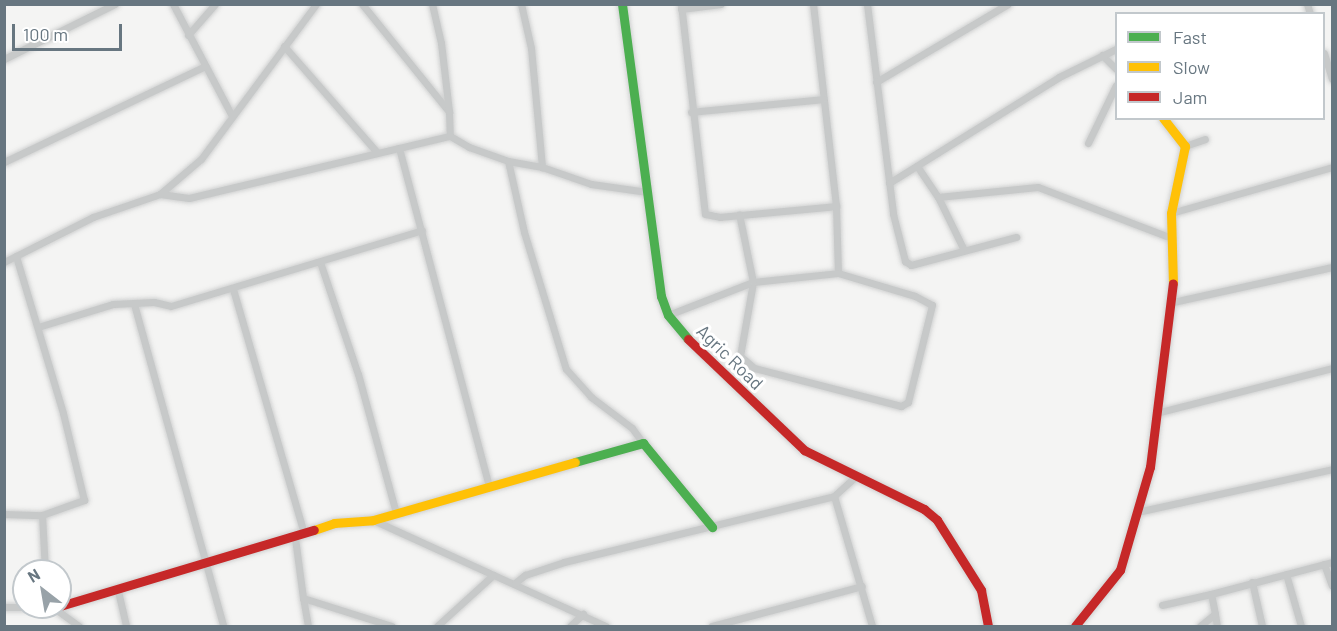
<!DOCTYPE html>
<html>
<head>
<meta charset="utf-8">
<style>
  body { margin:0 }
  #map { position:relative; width:1337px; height:631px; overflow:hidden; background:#f4f4f3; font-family:Barlow,sans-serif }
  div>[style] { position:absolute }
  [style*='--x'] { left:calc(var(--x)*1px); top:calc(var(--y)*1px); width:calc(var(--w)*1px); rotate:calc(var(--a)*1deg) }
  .roads { filter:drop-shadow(0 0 2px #d0d1d1) drop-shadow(0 0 2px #d0d1d1) }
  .street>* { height:7px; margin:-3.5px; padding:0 3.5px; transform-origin:3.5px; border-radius:3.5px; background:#c7c9c9 }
  .fast>* { height:9px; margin:-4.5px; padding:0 4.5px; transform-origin:4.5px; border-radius:4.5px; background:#4caf50 }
  .slow>* { height:9px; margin:-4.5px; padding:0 4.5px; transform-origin:4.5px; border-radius:4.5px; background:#ffc107 }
  .jam>* { height:9px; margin:-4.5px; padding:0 4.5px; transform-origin:4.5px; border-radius:4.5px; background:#c62828 }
  span { translate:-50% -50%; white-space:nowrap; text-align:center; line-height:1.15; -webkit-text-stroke:6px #fff; paint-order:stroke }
  .street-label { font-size:18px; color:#677680 }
  .frame { position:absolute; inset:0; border:6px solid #677680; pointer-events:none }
  .legend { position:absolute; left:1115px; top:12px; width:210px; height:108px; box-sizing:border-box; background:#fff; border:2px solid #c2c8cc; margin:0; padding:8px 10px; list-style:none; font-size:18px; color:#677680 }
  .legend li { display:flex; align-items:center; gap:12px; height:30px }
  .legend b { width:30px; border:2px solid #c2c8cc }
  .north { position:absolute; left:12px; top:559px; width:60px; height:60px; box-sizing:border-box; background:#fff; border:2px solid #c2c8cc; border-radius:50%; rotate:329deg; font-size:16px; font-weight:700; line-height:24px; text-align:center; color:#677680 }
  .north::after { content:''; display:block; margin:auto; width:21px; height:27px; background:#98a2a8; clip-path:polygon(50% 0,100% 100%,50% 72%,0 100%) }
  .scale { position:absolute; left:12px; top:24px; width:110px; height:27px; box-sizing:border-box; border:3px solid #677680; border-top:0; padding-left:8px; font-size:18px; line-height:21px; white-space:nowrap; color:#677680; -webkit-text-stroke:4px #fff; paint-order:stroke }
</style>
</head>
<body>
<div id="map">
  <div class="roads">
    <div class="street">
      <i style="--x:173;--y:4;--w:127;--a:62.2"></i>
      <i style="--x:362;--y:4;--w:139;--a:51.1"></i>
      <i style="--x:449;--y:112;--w:24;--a:88"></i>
      <i style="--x:432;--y:4;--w:40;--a:77"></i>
      <i style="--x:441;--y:43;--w:68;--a:83.3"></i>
      <i style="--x:521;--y:4;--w:45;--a:77.2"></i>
      <i style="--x:531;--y:48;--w:120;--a:84.7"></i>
      <i style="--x:681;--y:4;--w:211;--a:83.5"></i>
      <i style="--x:705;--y:214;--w:15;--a:11"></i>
      <i style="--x:720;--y:217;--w:117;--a:-5.4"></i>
      <i style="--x:813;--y:4;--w:203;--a:83.5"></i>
      <i style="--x:836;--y:206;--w:67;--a:88.3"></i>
      <i style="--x:867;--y:4;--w:212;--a:82.9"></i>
      <i style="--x:893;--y:214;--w:49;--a:75.7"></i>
      <i style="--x:905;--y:261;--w:7;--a:34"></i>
      <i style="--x:911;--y:265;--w:109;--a:-14.9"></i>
      <i style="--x:1307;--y:4;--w:10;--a:73"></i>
      <i style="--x:681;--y:9;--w:40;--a:-7.1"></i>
      <i style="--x:188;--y:35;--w:41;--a:-48.9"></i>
      <i style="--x:284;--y:46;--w:140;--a:48.8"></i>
      <i style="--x:1324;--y:53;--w:27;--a:73"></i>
      <i style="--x:1102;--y:55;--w:20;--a:45"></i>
      <i style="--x:4;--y:59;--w:124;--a:-26.4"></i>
      <i style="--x:876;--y:82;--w:153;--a:-30.6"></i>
      <i style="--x:691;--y:112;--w:133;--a:-5.6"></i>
      <i style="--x:1088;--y:143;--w:64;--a:-64.2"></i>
      <i style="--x:1185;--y:146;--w:21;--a:-19"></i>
      <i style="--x:399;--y:148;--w:351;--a:75.1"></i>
      <i style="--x:508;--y:161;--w:73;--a:77.3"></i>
      <i style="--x:524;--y:232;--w:143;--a:73"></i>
      <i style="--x:566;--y:369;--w:38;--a:48"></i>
      <i style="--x:591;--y:397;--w:51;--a:37.1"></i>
      <i style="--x:632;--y:428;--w:19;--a:54"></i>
      <i style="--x:4;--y:162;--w:221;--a:-25.5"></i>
      <i style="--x:917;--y:166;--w:37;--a:56"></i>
      <i style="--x:938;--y:197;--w:57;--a:63.9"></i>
      <i style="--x:889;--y:183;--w:200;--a:-31.9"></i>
      <i style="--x:1059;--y:77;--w:64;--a:-26.2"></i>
      <i style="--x:160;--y:194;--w:29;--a:8"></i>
      <i style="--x:189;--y:198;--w:268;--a:-13.4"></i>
      <i style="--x:450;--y:136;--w:22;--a:30"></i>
      <i style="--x:469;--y:147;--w:41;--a:19.7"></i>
      <i style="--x:508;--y:161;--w:35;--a:10"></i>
      <i style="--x:542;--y:167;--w:52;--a:19.1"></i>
      <i style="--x:591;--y:184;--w:57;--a:8.1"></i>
      <i style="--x:938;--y:197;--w:100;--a:-5.7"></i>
      <i style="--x:1038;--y:187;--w:140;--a:20.9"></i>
      <i style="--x:1171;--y:213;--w:167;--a:-15.9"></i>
      <i style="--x:4;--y:262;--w:100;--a:-26.8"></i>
      <i style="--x:93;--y:217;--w:71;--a:-18.9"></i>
      <i style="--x:160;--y:194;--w:54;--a:-40.5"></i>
      <i style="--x:201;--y:159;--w:193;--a:-53.4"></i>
      <i style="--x:320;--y:262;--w:118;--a:71.3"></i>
      <i style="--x:358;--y:374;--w:144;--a:74.7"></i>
      <i style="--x:838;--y:273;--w:80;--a:16.6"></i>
      <i style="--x:915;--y:296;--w:19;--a:28"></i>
      <i style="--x:932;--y:305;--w:100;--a:103.9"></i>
      <i style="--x:908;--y:402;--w:8;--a:150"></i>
      <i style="--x:901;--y:406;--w:152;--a:-165.5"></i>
      <i style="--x:754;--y:368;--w:18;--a:-139"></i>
      <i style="--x:740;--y:356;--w:75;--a:-80"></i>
      <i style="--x:753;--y:282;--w:85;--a:-6"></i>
      <i style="--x:233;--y:289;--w:254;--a:73.8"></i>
      <i style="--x:1173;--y:302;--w:163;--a:-12.4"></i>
      <i style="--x:134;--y:304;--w:334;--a:74.5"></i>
      <i style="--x:668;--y:315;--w:91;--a:-21.2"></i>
      <i style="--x:753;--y:282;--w:69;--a:-101.6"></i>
      <i style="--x:38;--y:327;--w:78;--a:-17"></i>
      <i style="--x:113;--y:304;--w:41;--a:-2.8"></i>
      <i style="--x:154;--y:302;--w:17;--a:13"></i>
      <i style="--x:171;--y:306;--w:262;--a:-16.8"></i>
      <i style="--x:1160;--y:412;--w:178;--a:-14.3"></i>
      <i style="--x:834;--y:496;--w:135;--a:73.7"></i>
      <i style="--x:1137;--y:512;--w:200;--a:-12.4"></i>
      <i style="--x:4;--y:514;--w:38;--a:2"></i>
      <i style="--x:42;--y:515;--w:45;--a:-19.7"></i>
      <i style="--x:84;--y:500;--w:89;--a:-103.6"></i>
      <i style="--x:63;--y:413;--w:164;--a:-106.7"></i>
      <i style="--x:42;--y:515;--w:56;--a:86.9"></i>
      <i style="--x:373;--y:520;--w:256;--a:24.5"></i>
      <i style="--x:295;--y:538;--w:61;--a:82.4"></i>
      <i style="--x:1324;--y:564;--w:23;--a:70"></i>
      <i style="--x:1286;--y:574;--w:54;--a:73.9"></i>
      <i style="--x:1252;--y:582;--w:45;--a:77.2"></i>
      <i style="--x:515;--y:583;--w:13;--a:-39"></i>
      <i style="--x:525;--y:575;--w:41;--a:-18.4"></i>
      <i style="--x:564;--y:562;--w:278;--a:-13.7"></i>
      <i style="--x:834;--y:496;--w:27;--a:-42"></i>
      <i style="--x:118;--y:591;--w:36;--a:77"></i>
      <i style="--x:1162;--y:605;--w:50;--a:-12.7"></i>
      <i style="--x:4;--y:607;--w:54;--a:0"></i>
      <i style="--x:54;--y:608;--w:31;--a:36"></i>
      <i style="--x:1215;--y:614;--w:12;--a:81"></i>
      <i style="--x:308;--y:626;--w:28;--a:-100"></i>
      <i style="--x:303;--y:598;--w:93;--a:17.5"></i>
      <i style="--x:437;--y:626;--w:76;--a:-42.3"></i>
      <i style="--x:570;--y:626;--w:18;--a:-43"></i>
      <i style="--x:712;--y:626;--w:155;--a:-14.9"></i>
      <i style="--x:1200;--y:626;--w:19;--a:-39"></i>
      <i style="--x:1215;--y:614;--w:20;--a:-101"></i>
      <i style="--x:1211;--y:594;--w:125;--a:-14.8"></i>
    </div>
    <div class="fast">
      <i style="--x:622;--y:4;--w:295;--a:82.4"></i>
      <i style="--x:661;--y:296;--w:20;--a:70"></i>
      <i style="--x:668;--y:315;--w:31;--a:50"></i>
      <i style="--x:575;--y:462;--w:71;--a:-15.6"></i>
      <i style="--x:643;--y:443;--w:109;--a:50.6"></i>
    </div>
    <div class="slow">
      <i style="--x:1163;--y:118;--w:36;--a:52"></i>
      <i style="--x:1185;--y:146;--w:68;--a:101.8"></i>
      <i style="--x:1171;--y:213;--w:70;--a:88.4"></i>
      <i style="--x:314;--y:530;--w:21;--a:-19"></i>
      <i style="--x:334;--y:523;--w:39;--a:-4"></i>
      <i style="--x:373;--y:520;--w:210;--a:-16"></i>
    </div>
    <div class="jam">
      <i style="--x:688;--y:339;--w:161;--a:43.7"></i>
      <i style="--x:804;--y:450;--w:134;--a:26.2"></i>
      <i style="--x:924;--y:509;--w:17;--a:40"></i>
      <i style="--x:937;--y:520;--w:83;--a:57.8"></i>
      <i style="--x:981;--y:590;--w:37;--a:79"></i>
      <i style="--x:60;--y:606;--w:265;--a:-16.7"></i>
      <i style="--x:1075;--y:626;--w:72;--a:-51.2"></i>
      <i style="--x:1120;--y:570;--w:107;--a:-73.8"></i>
      <i style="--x:1150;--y:467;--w:185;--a:-82.9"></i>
    </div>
  </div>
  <div class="street-label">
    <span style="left:730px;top:357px;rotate:44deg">Agric Road</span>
  </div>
  <div class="frame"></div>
  <ul class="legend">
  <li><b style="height:8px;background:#4caf50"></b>Fast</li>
  <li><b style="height:8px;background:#ffc107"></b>Slow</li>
  <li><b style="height:8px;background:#c62828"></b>Jam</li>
  </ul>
  <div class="north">N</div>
  <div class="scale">100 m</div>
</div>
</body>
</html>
